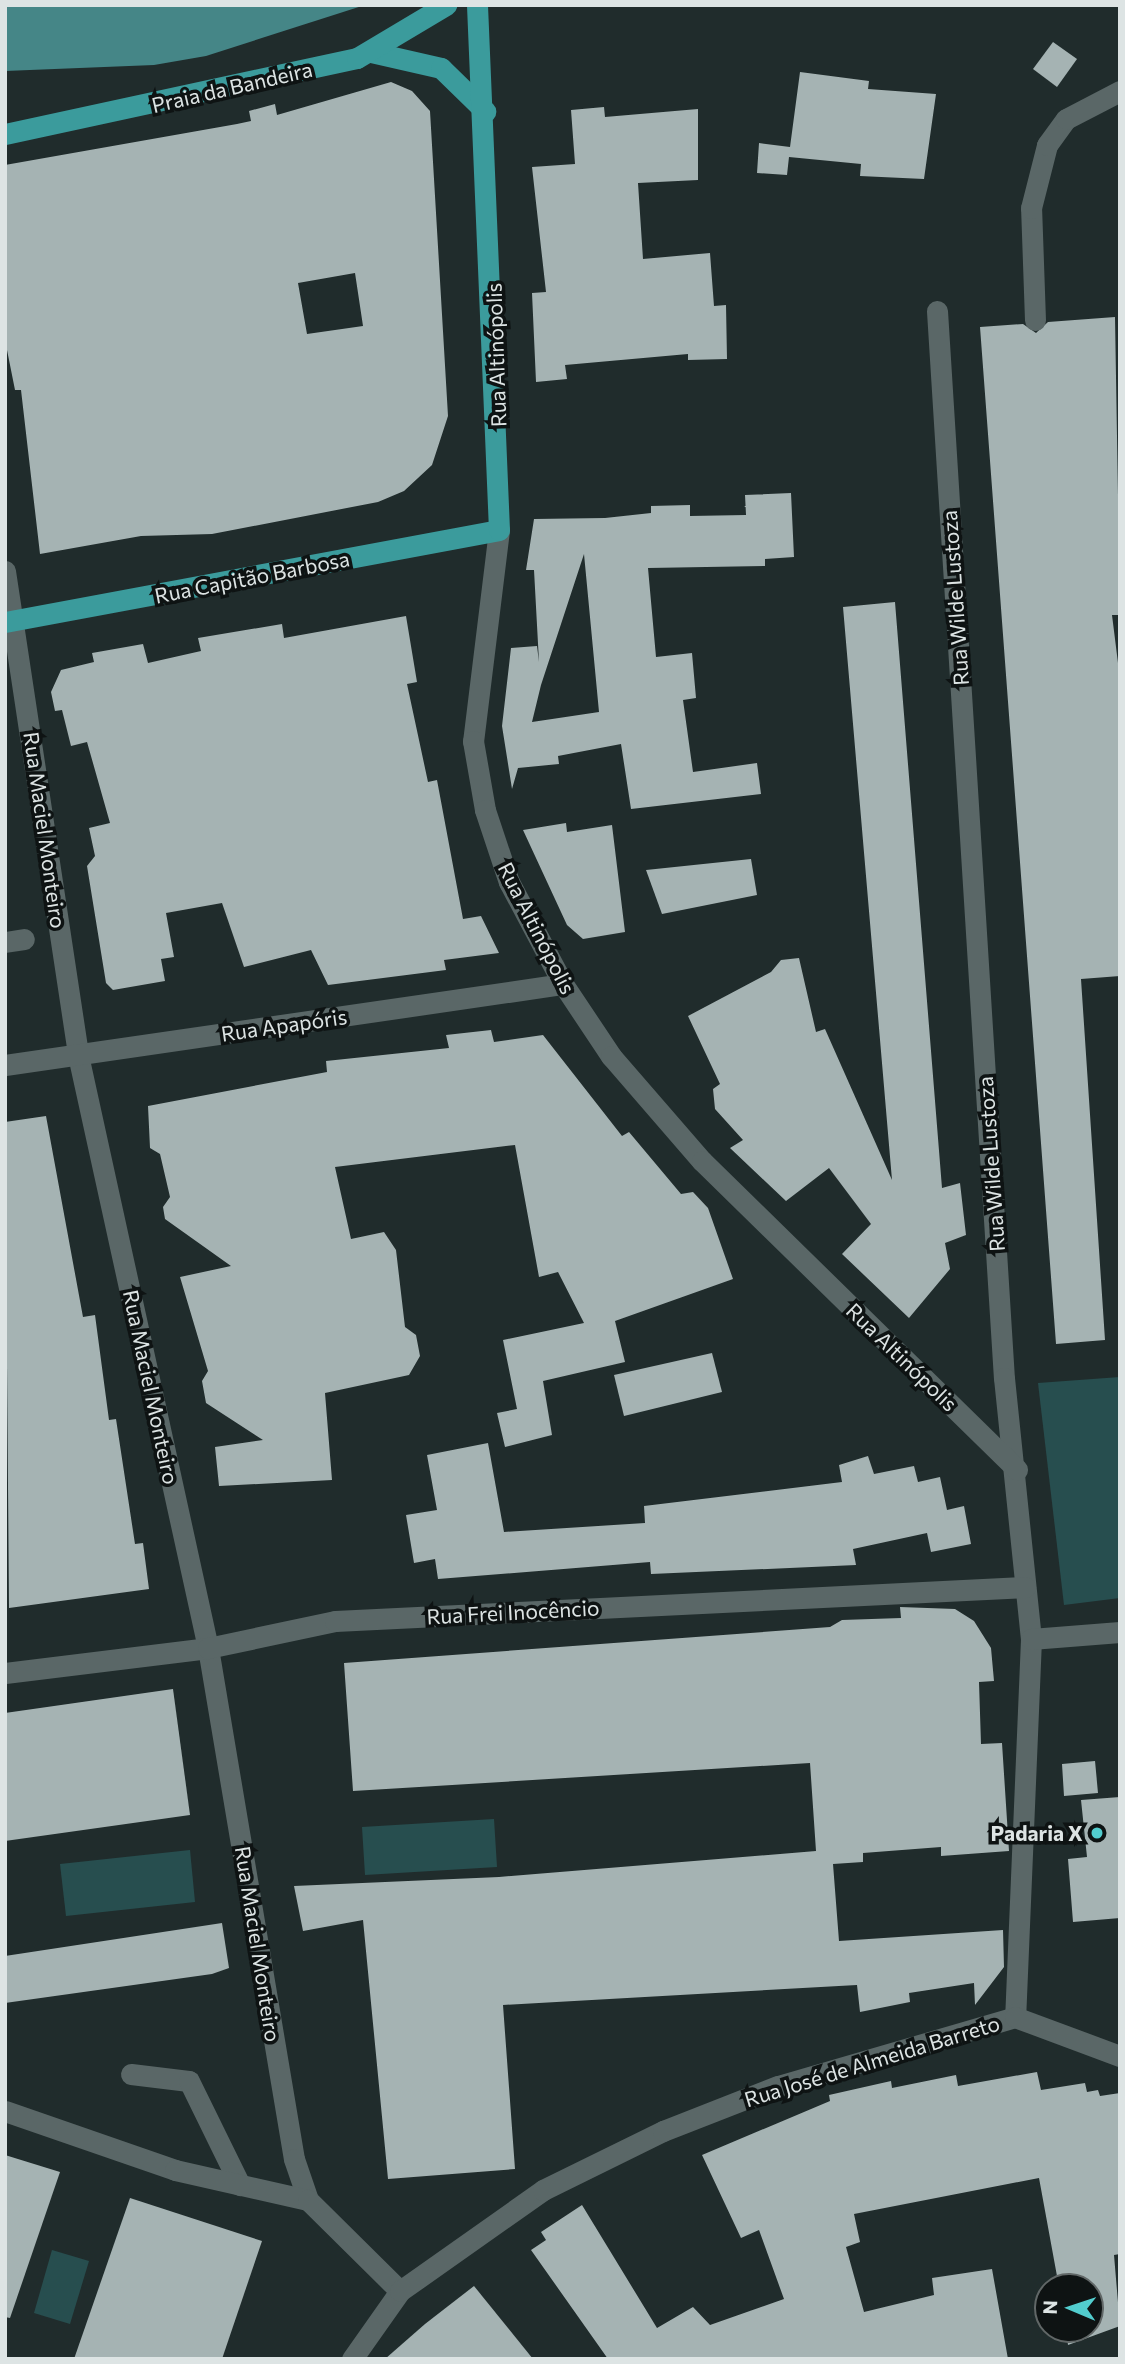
<!DOCTYPE html>
<html>
<head>
<meta charset="utf-8">
<style>
  body { margin:0 }
  #map { position:relative; width:1125px; height:2364px; overflow:hidden; background:#202c2c; font-family:Commissioner,sans-serif }
  div>[style] { position:absolute }
  [style*='--x'] { left:calc(var(--x)*1px); top:calc(var(--y)*1px); width:calc(var(--w)*1px); rotate:calc(var(--a)*1deg) }
  .green>* { inset:0; background:#274e4f }
  .water>* { inset:0; background:#458687 }
  .building>* { inset:0; background:#a5b3b3 }
  .minor>* { height:21px; margin:-10.5px; padding:0 10.5px; transform-origin:10.5px; border-radius:10.5px; background:#5a6767 }
  .major>* { height:21px; margin:-10.5px; padding:0 10.5px; transform-origin:10.5px; border-radius:10.5px; background:#3b9b9c }
  .dots>* { width:19px; height:19px; translate:-50% -50%; box-sizing:border-box; border:4px solid #0e1313; border-radius:50% }
  span { translate:-50% -50%; white-space:nowrap; text-align:center; line-height:1.15; -webkit-text-stroke:7px #0e1313; paint-order:stroke }
  .street-label { font-size:21px; color:#dde4e4 }
  .poi-label { font-size:21px; color:#dde4e4; font-weight:700 }
  .right { translate:-100% -50%; text-align:right }
  .frame { position:absolute; inset:0; border:7px solid #dde4e4; pointer-events:none }
  .north { position:absolute; left:1034px; top:2273px; width:70px; height:70px; box-sizing:border-box; background:#0e1313; border:2px solid #616767; border-radius:50%; rotate:272deg; font-size:19px; font-weight:700; line-height:28px; text-align:center; color:#dde4e4 }
  .north::after { content:''; display:block; margin:auto; width:24px; height:32px; background:#52cdce; clip-path:polygon(50% 0,100% 100%,50% 72%,0 100%) }
</style>
</head>
<body>
<div id="map">
  <div class="green">
    <i style="clip-path:polygon(1120px 1377px,1120px 1598px,1064px 1605px,1038px 1383px)"></i>
    <i style="clip-path:polygon(494px 1819px,497px 1867px,365px 1875px,362px 1827px)"></i>
    <i style="clip-path:polygon(190px 1850px,195px 1902px,66px 1916px,60px 1864px)"></i>
    <i style="clip-path:polygon(52px 2250px,89px 2261px,70px 2324px,34px 2313px)"></i>
  </div>
  <div class="water">
    <i style="clip-path:polygon(5px 5px,365px 5px,206px 56px,154px 65px,5px 71px)"></i>
  </div>
  <div class="building">
    <i style="clip-path:polygon(1053px 42px,1077px 59px,1057px 87px,1033px 69px)"></i>
    <i style="clip-path:polygon(800px 72px,869px 81px,868px 89px,936px 94px,924px 179px,860px 176px,861px 164px,789px 157px,787px 175px,757px 173px,759px 143px,790px 147px)"></i>
    <i style="clip-path:polygon(evenodd,391px 82px,412px 91px,430px 111px,448px 416px,432px 465px,404px 491px,378px 502px,212px 534px,141px 536px,40px 554px,21px 390px,15px 390px,5px 340px,5px 165px,237px 124px,251px 121px,249px 111px,275px 104px,277px 115px,391px 82px,355px 273px,363px 326px,307px 334px,298px 283px,355px 273px)"></i>
    <i style="clip-path:polygon(604px 107px,605px 117px,698px 109px,698px 180px,638px 183px,643px 259px,710px 253px,714px 306px,726px 305px,727px 359px,688px 360px,688px 354px,565px 365px,567px 379px,536px 382px,532px 293px,546px 292px,532px 167px,575px 164px,571px 110px)"></i>
    <i style="clip-path:polygon(1115px 317px,1120px 615px,1112px 615px,1120px 679px,1120px 976px,1081px 979px,1105px 1340px,1056px 1344px,980px 327px,1023px 324px,1036px 333px,1048px 322px)"></i>
    <i style="clip-path:polygon(evenodd,791px 493px,794px 557px,765px 559px,765px 566px,648px 568px,656px 657px,692px 653px,696px 698px,683px 700px,693px 772px,757px 763px,761px 794px,631px 809px,621px 744px,558px 756px,559px 764px,518px 768px,512px 789px,502px 726px,511px 648px,537px 646px,539px 662px,534px 570px,526px 570px,534px 519px,605px 518px,651px 513px,651px 506px,690px 505px,690px 516px,746px 515px,745px 495px,791px 493px,584px 554px,599px 712px,532px 722px,541px 685px,584px 554px)"></i>
    <i style="clip-path:polygon(895px 602px,942px 1188px,960px 1183px,966px 1235px,945px 1243px,950px 1269px,909px 1318px,842px 1254px,871px 1224px,829px 1168px,786px 1201px,730px 1148px,743px 1140px,715px 1109px,713px 1089px,720px 1084px,688px 1016px,771px 972px,781px 960px,799px 958px,816px 1032px,825px 1029px,892px 1180px,843px 607px)"></i>
    <i style="clip-path:polygon(406px 616px,417px 682px,407px 684px,428px 782px,437px 780px,463px 919px,481px 916px,499px 953px,444px 960px,446px 970px,328px 985px,311px 950px,244px 967px,222px 903px,166px 913px,174px 957px,161px 959px,165px 981px,113px 990px,106px 983px,87px 866px,95px 856px,89px 828px,110px 823px,87px 742px,71px 746px,62px 710px,55px 711px,51px 692px,61px 670px,94px 662px,92px 653px,143px 644px,148px 663px,201px 651px,198px 638px,282px 624px,284px 638px)"></i>
    <i style="clip-path:polygon(566px 823px,567px 832px,612px 825px,625px 932px,583px 939px,567px 925px,523px 830px)"></i>
    <i style="clip-path:polygon(751px 859px,757px 895px,662px 914px,646px 870px)"></i>
    <i style="clip-path:polygon(491px 1030px,494px 1042px,543px 1035px,622px 1136px,629px 1132px,681px 1194px,693px 1192px,708px 1208px,733px 1279px,615px 1321px,625px 1362px,543px 1381px,552px 1435px,505px 1447px,497px 1413px,517px 1409px,503px 1340px,584px 1323px,558px 1272px,539px 1277px,515px 1145px,335px 1167px,351px 1239px,384px 1232px,396px 1250px,405px 1327px,416px 1335px,420px 1356px,409px 1375px,325px 1393px,332px 1480px,219px 1486px,215px 1447px,263px 1440px,206px 1403px,202px 1381px,208px 1371px,180px 1277px,231px 1266px,165px 1219px,163px 1207px,170px 1197px,160px 1154px,150px 1148px,148px 1106px,327px 1072px,326px 1061px,449px 1048px,446px 1035px)"></i>
    <i style="clip-path:polygon(46px 1116px,83px 1317px,95px 1315px,109px 1420px,116px 1419px,135px 1544px,143px 1543px,149px 1589px,9px 1608px,5px 1122px)"></i>
    <i style="clip-path:polygon(712px 1353px,722px 1392px,624px 1416px,614px 1375px)"></i>
    <i style="clip-path:polygon(488px 1443px,504px 1532px,645px 1523px,644px 1506px,842px 1482px,839px 1465px,868px 1456px,874px 1474px,914px 1466px,918px 1482px,940px 1477px,947px 1510px,964px 1506px,971px 1544px,931px 1552px,927px 1533px,853px 1549px,856px 1565px,651px 1574px,650px 1562px,438px 1579px,435px 1559px,414px 1563px,406px 1515px,437px 1510px,427px 1455px)"></i>
    <i style="clip-path:polygon(900px 1607px,955px 1609px,974px 1621px,991px 1648px,994px 1681px,979px 1682px,981px 1744px,1002px 1743px,1009px 1851px,941px 1856px,941px 1847px,863px 1853px,863px 1862px,833px 1864px,839px 1941px,1003px 1930px,1004px 1967px,975px 2005px,974px 1983px,909px 1993px,910px 2002px,860px 2012px,857px 1985px,503px 2005px,515px 2169px,388px 2179px,363px 1920px,303px 1931px,294px 1886px,499px 1877px,816px 1851px,810px 1763px,353px 1791px,344px 1663px,830px 1627px,842px 1620px,901px 1618px)"></i>
    <i style="clip-path:polygon(173px 1689px,190px 1815px,5px 1841px,5px 1713px)"></i>
    <i style="clip-path:polygon(1095px 1761px,1098px 1793px,1064px 1796px,1062px 1764px)"></i>
    <i style="clip-path:polygon(1120px 1797px,1120px 1918px,1073px 1922px,1068px 1859px,1087px 1857px,1081px 1800px)"></i>
    <i style="clip-path:polygon(222px 1923px,229px 1968px,212px 1974px,5px 2003px,5px 1956px)"></i>
    <i style="clip-path:polygon(1037px 2072px,1041px 2090px,1085px 2083px,1087px 2092px,1098px 2090px,1100px 2096px,1120px 2093px,1120px 2254px,1114px 2255px,1120px 2326px,1068px 2345px,1066px 2329px,1090px 2329px,1090px 2287px,1059px 2287px,1039px 2178px,854px 2214px,860px 2242px,846px 2247px,864px 2312px,934px 2295px,932px 2278px,992px 2269px,1008px 2359px,608px 2359px,531px 2250px,546px 2240px,541px 2232px,582px 2205px,657px 2328px,693px 2307px,710px 2325px,784px 2299px,759px 2230px,741px 2238px,702px 2155px,830px 2101px,829px 2095px,891px 2081px,892px 2088px,956px 2075px,958px 2086px)"></i>
    <i style="clip-path:polygon(5px 2155px,60px 2172px,10px 2318px,5px 2317px)"></i>
    <i style="clip-path:polygon(130px 2198px,262px 2241px,222px 2359px,74px 2359px)"></i>
    <i style="clip-path:polygon(474px 2286px,533px 2359px,385px 2359px,425px 2324px)"></i>
  </div>
  <div class="minor">
    <i style="--x:937;--y:311;--w:1069;--a:86.41"></i>
    <i style="--x:1004;--y:1378;--w:262;--a:84.1"></i>
    <i style="--x:1031;--y:1639;--w:378;--a:92.4"></i>
    <i style="--x:1035;--y:320;--w:112;--a:-92"></i>
    <i style="--x:1031;--y:208;--w:65;--a:-75.7"></i>
    <i style="--x:1047;--y:145;--w:32;--a:-54"></i>
    <i style="--x:1066;--y:119;--w:61;--a:-27.4"></i>
    <i style="--x:499;--y:530;--w:213;--a:97"></i>
    <i style="--x:473;--y:741;--w:70;--a:80.1"></i>
    <i style="--x:485;--y:810;--w:76;--a:71.6"></i>
    <i style="--x:509;--y:882;--w:115;--a:62.1"></i>
    <i style="--x:563;--y:984;--w:87;--a:56.3"></i>
    <i style="--x:611;--y:1056;--w:139;--a:49.1"></i>
    <i style="--x:702;--y:1161;--w:441;--a:44.4"></i>
    <i style="--x:5;--y:571;--w:489;--a:81.4"></i>
    <i style="--x:78;--y:1055;--w:607;--a:77.63"></i>
    <i style="--x:208;--y:1648;--w:518;--a:80.45"></i>
    <i style="--x:294;--y:2159;--w:43;--a:71.1"></i>
    <i style="--x:5;--y:942;--w:19;--a:-9"></i>
    <i style="--x:5;--y:1065;--w:564;--a:-8.26"></i>
    <i style="--x:1031;--y:1639;--w:89;--a:-4.5"></i>
    <i style="--x:5;--y:1673;--w:205;--a:-7"></i>
    <i style="--x:208;--y:1648;--w:130;--a:-12"></i>
    <i style="--x:335;--y:1621;--w:691;--a:-2.82"></i>
    <i style="--x:131;--y:2074;--w:58;--a:6.9"></i>
    <i style="--x:189;--y:2081;--w:116;--a:63.9"></i>
    <i style="--x:5;--y:2111;--w:180;--a:19.1"></i>
    <i style="--x:175;--y:2170;--w:136;--a:12.7"></i>
    <i style="--x:308;--y:2200;--w:129;--a:44.7"></i>
    <i style="--x:352;--y:2359;--w:83;--a:-54.8"></i>
    <i style="--x:400;--y:2291;--w:175;--a:-35.2"></i>
    <i style="--x:543;--y:2190;--w:134;--a:-26.2"></i>
    <i style="--x:663;--y:2131;--w:123;--a:-21.4"></i>
    <i style="--x:778;--y:2086;--w:247;--a:-16.2"></i>
    <i style="--x:1015;--y:2017;--w:112;--a:20.4"></i>
  </div>
  <div class="major">
    <i style="--x:371;--y:52;--w:72;--a:12.9"></i>
    <i style="--x:441;--y:68;--w:62;--a:44.3"></i>
    <i style="--x:5;--y:134;--w:360;--a:-12.2"></i>
    <i style="--x:357;--y:58;--w:104;--a:-30.8"></i>
    <i style="--x:5;--y:622;--w:502;--a:-10.55"></i>
    <i style="--x:499;--y:530;--w:525;--a:-92.4"></i>
  </div>
  <div class="dots">
    <i style="left:1097px;top:1833px;background:#52cdce"></i>
  </div>
  <div class="street-label">
    <span style="left:232px;top:87px;rotate:-13deg">Praia da Bandeira</span>
    <span style="left:496px;top:355px;rotate:-92deg">Rua Altinópolis</span>
    <span style="left:252px;top:577px;rotate:-11deg">Rua Capitão Barbosa</span>
    <span style="left:955px;top:598px;rotate:-94deg">Rua Wilde Lustoza</span>
    <span style="left:45px;top:830px;rotate:82deg">Rua Maciel Monteiro</span>
    <span style="left:537px;top:928px;rotate:63deg">Rua Altinópolis</span>
    <span style="left:284px;top:1025px;rotate:-8deg">Rua Apapóris</span>
    <span style="left:991px;top:1164px;rotate:-94deg">Rua Wilde Lustoza</span>
    <span style="left:902px;top:1357px;rotate:44deg">Rua Altinópolis</span>
    <span style="left:151px;top:1387px;rotate:78deg">Rua Maciel Monteiro</span>
    <span style="left:513px;top:1612px;rotate:-3deg">Rua Frei Inocêncio</span>
    <span style="left:258px;top:1944px;rotate:81deg">Rua Maciel Monteiro</span>
    <span style="left:872px;top:2061px;rotate:-17deg">Rua José de Almeida Barreto</span>
  </div>
  <div class="poi-label">
    <span class="right" style="left:1083px;top:1833px">Padaria X</span>
  </div>
  <div class="frame"></div>
  <div class="north">N</div>
</div>
</body>
</html>
